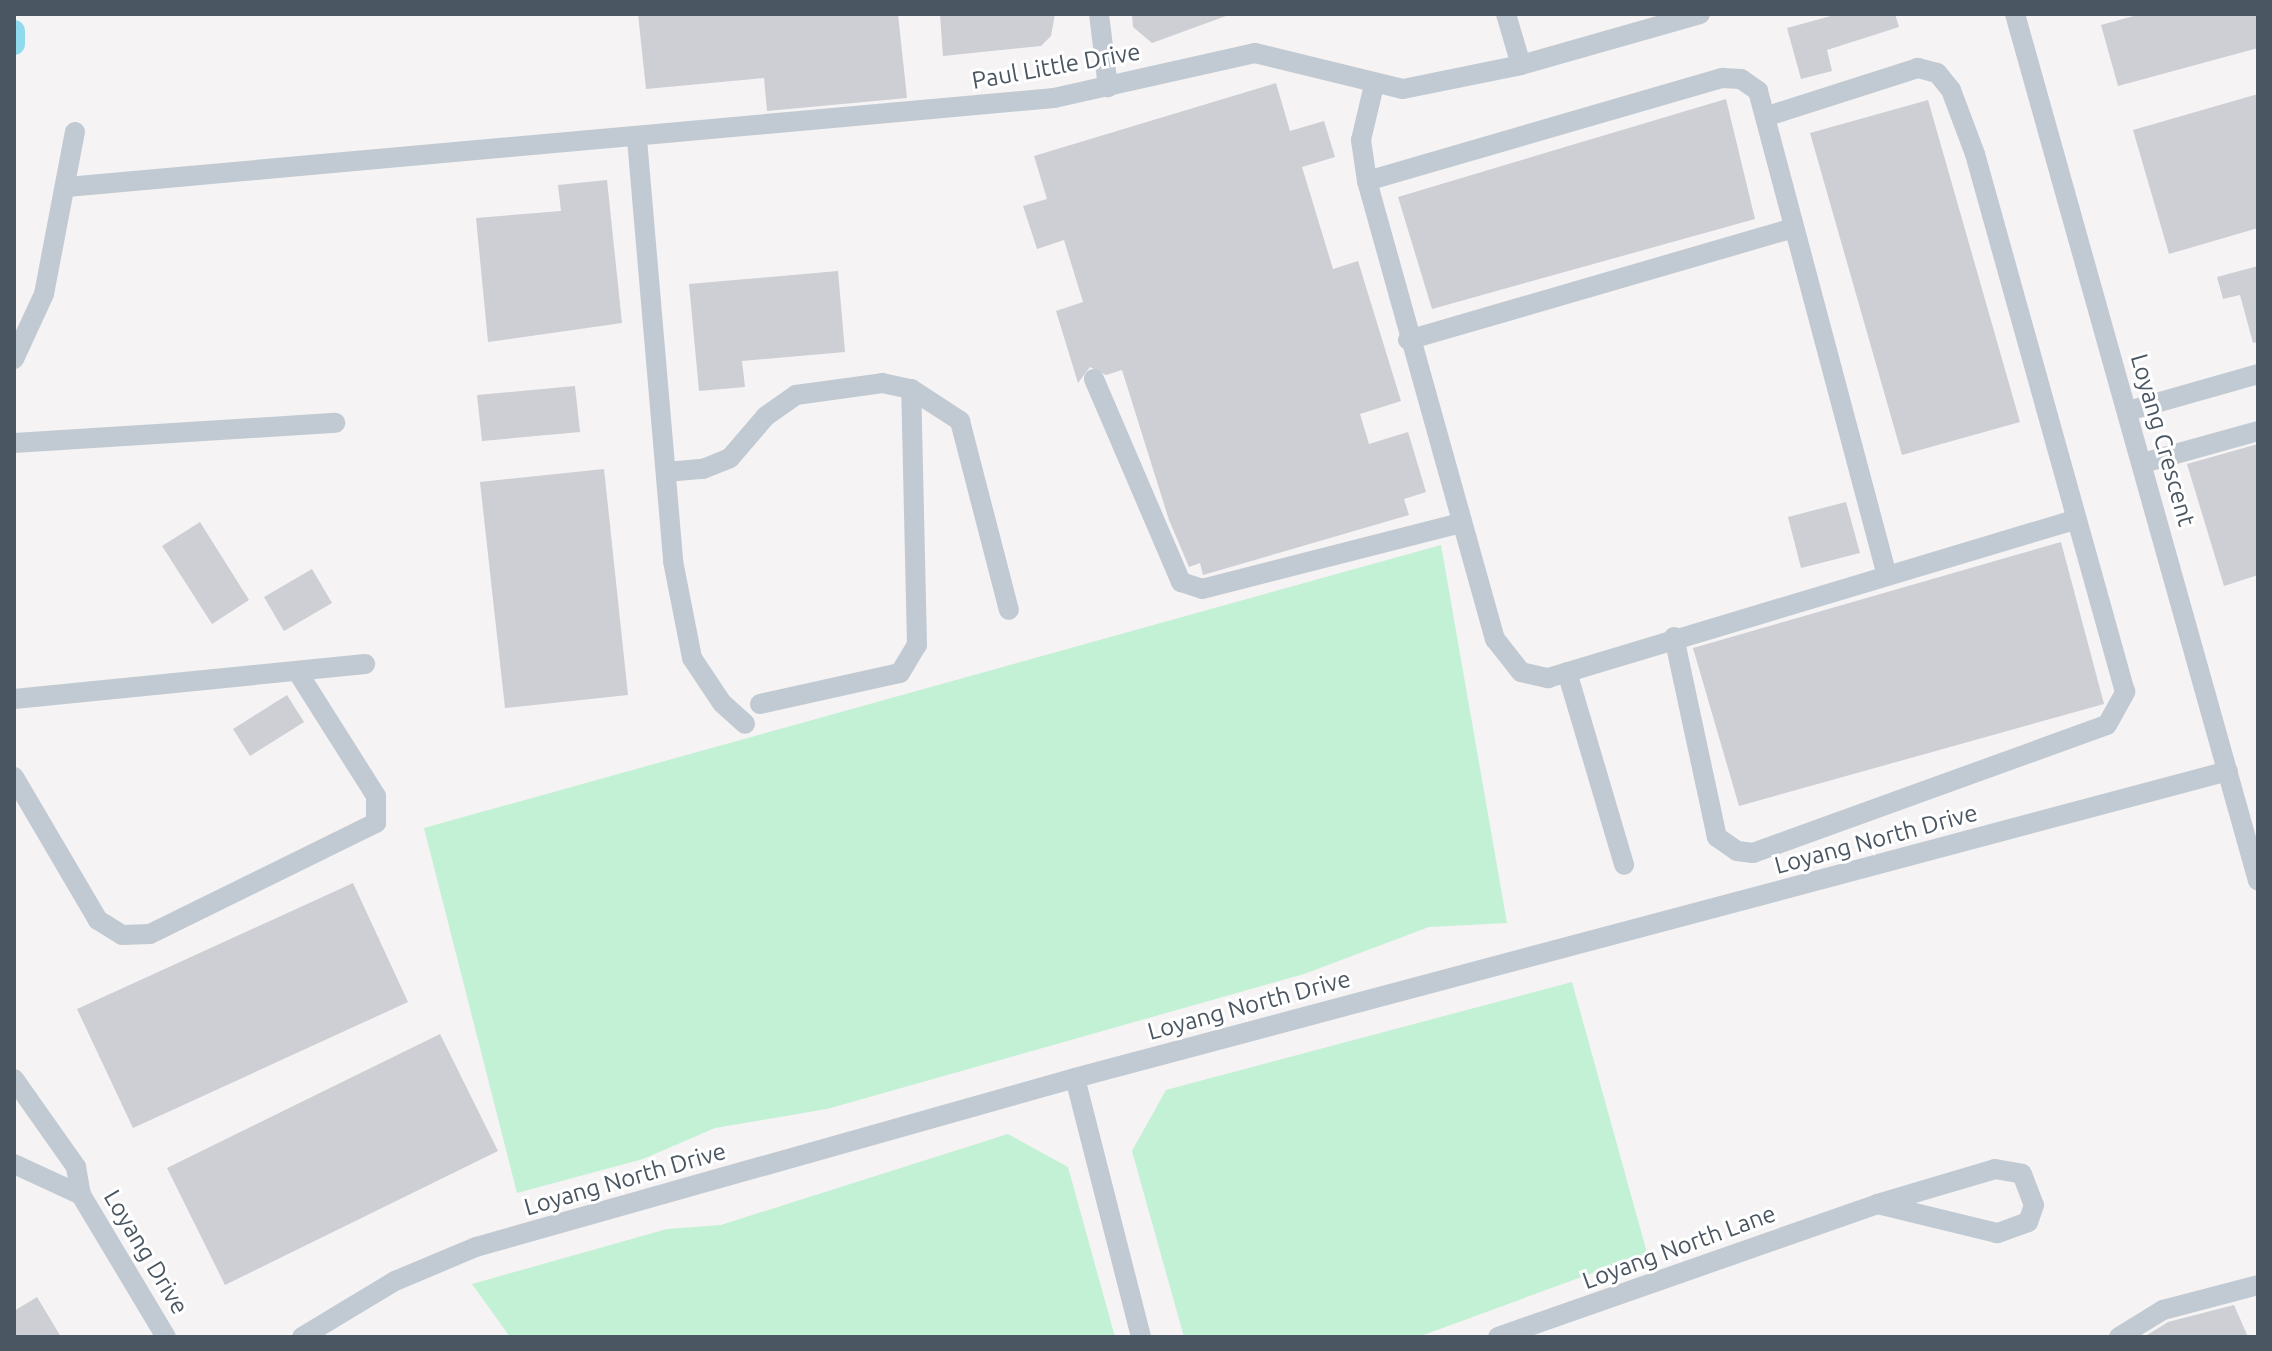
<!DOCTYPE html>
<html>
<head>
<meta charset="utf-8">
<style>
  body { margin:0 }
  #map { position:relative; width:2272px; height:1351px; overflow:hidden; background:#f5f3f3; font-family:Ubuntu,sans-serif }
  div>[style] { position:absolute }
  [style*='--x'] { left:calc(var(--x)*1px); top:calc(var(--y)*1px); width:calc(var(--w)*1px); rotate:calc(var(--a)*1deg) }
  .green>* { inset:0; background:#c3f1d5 }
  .canal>* { height:22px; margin:-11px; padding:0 11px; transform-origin:11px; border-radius:11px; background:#90daee }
  .building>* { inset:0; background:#cdcfd5 }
  .minor>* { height:20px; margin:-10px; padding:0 10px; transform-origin:10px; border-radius:10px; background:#c1cad2 }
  span { translate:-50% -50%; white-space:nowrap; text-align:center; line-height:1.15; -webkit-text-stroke:6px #fff; paint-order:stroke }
  .street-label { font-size:24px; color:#4a5661 }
  .frame { position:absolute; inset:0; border:16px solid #4a5661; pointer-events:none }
</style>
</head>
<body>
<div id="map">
  <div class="green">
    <i style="clip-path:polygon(1441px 545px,1507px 923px,1429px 927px,1304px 974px,827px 1109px,715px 1128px,643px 1159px,517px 1193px,424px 828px)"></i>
    <i style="clip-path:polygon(1572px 982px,1647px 1253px,1418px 1337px,1184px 1337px,1132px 1151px,1166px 1090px)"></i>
    <i style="clip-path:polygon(1008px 1134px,1068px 1167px,1115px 1337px,510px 1337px,472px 1284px,667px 1229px,721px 1225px)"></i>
  </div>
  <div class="canal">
    <i style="--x:14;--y:31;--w:13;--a:90"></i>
  </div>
  <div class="building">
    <i style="clip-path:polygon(638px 14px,898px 14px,907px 98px,767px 111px,764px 78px,646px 89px)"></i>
    <i style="clip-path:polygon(940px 14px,1055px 14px,1051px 36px,1041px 46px,943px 56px)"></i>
    <i style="clip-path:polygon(1132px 14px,1226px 14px,1226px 16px,1152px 43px,1133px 27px)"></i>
    <i style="clip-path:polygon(1838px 14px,1895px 14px,1899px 27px,1827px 50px,1832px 71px,1801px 79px,1787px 28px)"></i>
    <i style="clip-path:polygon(2141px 14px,2258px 14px,2258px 48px,2118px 86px,2101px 25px)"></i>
    <i style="clip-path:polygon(1276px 83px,1290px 131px,1324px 121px,1335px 157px,1302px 167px,1333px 269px,1358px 261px,1401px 401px,1360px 414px,1369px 444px,1408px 432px,1426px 492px,1404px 499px,1409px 515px,1203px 575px,1200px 563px,1189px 567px,1169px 520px,1122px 370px,1106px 375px,1090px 367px,1078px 383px,1056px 311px,1083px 302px,1064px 240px,1037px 249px,1023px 206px,1047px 199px,1034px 156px)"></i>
    <i style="clip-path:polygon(2258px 94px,2258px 228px,2169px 254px,2133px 130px)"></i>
    <i style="clip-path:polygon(1726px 99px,1755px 219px,1432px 309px,1398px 197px)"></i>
    <i style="clip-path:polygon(1928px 100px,2020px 422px,1902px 455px,1810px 133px)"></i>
    <i style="clip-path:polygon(607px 180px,622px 323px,488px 342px,476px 218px,561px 211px,558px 185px)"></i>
    <i style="clip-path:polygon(2258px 266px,2258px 342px,2253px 343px,2240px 295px,2223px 299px,2217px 277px)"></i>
    <i style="clip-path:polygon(838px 271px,845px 352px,742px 361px,745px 387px,699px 391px,689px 284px)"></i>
    <i style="clip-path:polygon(575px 386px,580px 432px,482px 441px,477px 395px)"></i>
    <i style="clip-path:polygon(2258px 444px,2258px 575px,2224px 586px,2187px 464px)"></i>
    <i style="clip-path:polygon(604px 469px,628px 695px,505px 708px,480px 482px)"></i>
    <i style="clip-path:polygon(1846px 502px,1860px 553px,1801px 568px,1788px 517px)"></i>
    <i style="clip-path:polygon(200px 522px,249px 600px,212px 624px,162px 546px)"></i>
    <i style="clip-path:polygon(2061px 542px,2104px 704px,1739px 806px,1693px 648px)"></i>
    <i style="clip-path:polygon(312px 569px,332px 603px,284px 631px,264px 597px)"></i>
    <i style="clip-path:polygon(287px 695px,304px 722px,250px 756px,233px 729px)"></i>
    <i style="clip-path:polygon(353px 883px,408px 1002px,133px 1128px,77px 1009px)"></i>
    <i style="clip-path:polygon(440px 1034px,498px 1151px,225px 1285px,167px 1168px)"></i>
    <i style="clip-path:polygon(37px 1297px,61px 1337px,14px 1337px,14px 1311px)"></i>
    <i style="clip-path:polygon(2234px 1305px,2248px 1337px,2144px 1337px,2168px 1322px)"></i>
  </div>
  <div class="minor">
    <i style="--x:1099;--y:14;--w:74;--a:83"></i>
    <i style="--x:1506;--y:14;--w:53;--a:73.6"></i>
    <i style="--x:2015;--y:14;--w:900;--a:74.34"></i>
    <i style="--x:1374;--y:85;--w:57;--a:103.3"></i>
    <i style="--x:1361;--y:140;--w:41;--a:81.7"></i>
    <i style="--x:1367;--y:181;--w:476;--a:74.4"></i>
    <i style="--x:1495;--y:639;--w:42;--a:51.8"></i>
    <i style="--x:1521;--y:672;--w:28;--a:13"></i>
    <i style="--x:1548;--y:678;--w:549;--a:-16.72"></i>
    <i style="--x:637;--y:139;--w:424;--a:85.1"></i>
    <i style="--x:673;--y:561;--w:99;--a:78.9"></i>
    <i style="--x:692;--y:658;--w:54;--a:56.3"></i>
    <i style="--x:722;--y:703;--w:31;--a:42"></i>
    <i style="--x:1367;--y:181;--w:370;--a:-16.2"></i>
    <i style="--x:1722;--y:78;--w:19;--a:3"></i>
    <i style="--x:1741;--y:79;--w:21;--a:35"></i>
    <i style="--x:1758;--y:91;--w:498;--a:75.1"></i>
    <i style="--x:67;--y:187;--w:991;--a:-5.15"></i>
    <i style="--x:1054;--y:98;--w:206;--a:-12.6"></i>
    <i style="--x:1255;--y:53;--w:152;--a:13.7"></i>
    <i style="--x:1403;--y:89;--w:120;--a:-11.5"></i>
    <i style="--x:1521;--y:65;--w:186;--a:-15.9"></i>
    <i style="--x:1408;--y:340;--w:402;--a:-16.2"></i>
    <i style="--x:14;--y:359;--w:72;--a:-65.2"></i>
    <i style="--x:44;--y:294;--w:165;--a:-79.2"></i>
    <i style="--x:1094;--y:379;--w:221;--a:66.8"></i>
    <i style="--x:1181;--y:582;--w:22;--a:18"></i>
    <i style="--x:1202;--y:589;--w:267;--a:-14.3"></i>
    <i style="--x:2128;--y:411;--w:135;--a:-15.9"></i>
    <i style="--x:14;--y:443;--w:322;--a:-3.6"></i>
    <i style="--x:2143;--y:463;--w:119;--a:-15.5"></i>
    <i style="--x:666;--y:472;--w:37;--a:-5"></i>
    <i style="--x:703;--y:469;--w:29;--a:-22"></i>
    <i style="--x:730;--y:458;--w:55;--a:-49.4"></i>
    <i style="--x:766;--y:416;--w:37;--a:-35"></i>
    <i style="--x:796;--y:395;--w:87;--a:-7.9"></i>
    <i style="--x:882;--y:383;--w:30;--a:12"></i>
    <i style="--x:911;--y:389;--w:59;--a:33.1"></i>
    <i style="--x:960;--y:421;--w:195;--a:75.5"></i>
    <i style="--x:1674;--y:637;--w:205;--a:77.9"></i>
    <i style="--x:1717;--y:837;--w:24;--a:35"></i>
    <i style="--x:1737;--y:851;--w:16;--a:7"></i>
    <i style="--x:1753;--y:853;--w:376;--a:-19.9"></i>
    <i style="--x:2107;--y:725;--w:38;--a:-61"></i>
    <i style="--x:2125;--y:692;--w:559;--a:-105.58"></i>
    <i style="--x:1975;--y:154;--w:68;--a:-110.6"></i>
    <i style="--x:1951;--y:90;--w:22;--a:-129"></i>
    <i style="--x:1937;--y:73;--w:20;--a:-165"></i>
    <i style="--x:1918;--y:68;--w:157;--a:162.3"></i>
    <i style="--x:1567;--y:672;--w:201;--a:73.5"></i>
    <i style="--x:14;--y:699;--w:353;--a:-5.7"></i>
    <i style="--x:760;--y:704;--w:143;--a:-12.5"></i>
    <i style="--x:900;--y:673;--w:33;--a:-59"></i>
    <i style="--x:917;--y:645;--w:256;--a:-91.3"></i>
    <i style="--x:14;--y:777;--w:166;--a:59.6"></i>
    <i style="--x:98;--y:920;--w:28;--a:32"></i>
    <i style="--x:122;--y:935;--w:28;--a:-2"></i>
    <i style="--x:150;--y:934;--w:252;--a:-26.2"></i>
    <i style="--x:376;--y:823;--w:27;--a:-90"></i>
    <i style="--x:376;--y:796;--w:148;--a:-122.3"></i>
    <i style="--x:1075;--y:1078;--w:267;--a:75.7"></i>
    <i style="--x:14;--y:1079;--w:108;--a:54.8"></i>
    <i style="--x:76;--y:1167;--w:28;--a:80"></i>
    <i style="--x:81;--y:1195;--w:165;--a:59.1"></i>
    <i style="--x:14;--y:1164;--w:74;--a:24.8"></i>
    <i style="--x:302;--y:1337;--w:109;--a:-31.1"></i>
    <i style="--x:395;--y:1281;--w:88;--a:-22.8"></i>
    <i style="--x:476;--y:1247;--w:622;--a:-15.76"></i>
    <i style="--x:1075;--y:1078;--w:1193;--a:-14.91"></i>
    <i style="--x:1498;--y:1337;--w:402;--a:-19.3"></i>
    <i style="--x:1877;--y:1204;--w:123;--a:-16.5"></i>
    <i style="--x:1995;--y:1169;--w:27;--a:10"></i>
    <i style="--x:2022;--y:1174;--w:33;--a:69"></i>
    <i style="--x:2034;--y:1205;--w:18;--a:109"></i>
    <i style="--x:2028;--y:1222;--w:33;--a:160"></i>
    <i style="--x:1997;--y:1233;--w:123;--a:-166.4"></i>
    <i style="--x:2119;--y:1337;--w:52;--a:-31.5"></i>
    <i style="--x:2163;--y:1310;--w:98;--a:-14.7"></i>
  </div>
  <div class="street-label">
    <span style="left:1056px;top:66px;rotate:-10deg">Paul Little Drive</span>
    <span style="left:2163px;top:440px;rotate:74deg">Loyang Crescent</span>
    <span style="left:1876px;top:839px;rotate:-15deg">Loyang North Drive</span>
    <span style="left:1249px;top:1005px;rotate:-15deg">Loyang North Drive</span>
    <span style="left:625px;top:1179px;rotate:-16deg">Loyang North Drive</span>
    <span style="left:1679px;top:1247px;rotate:-20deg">Loyang North Lane</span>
    <span style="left:146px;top:1252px;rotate:59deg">Loyang Drive</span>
  </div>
  <div class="frame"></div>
</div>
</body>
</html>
